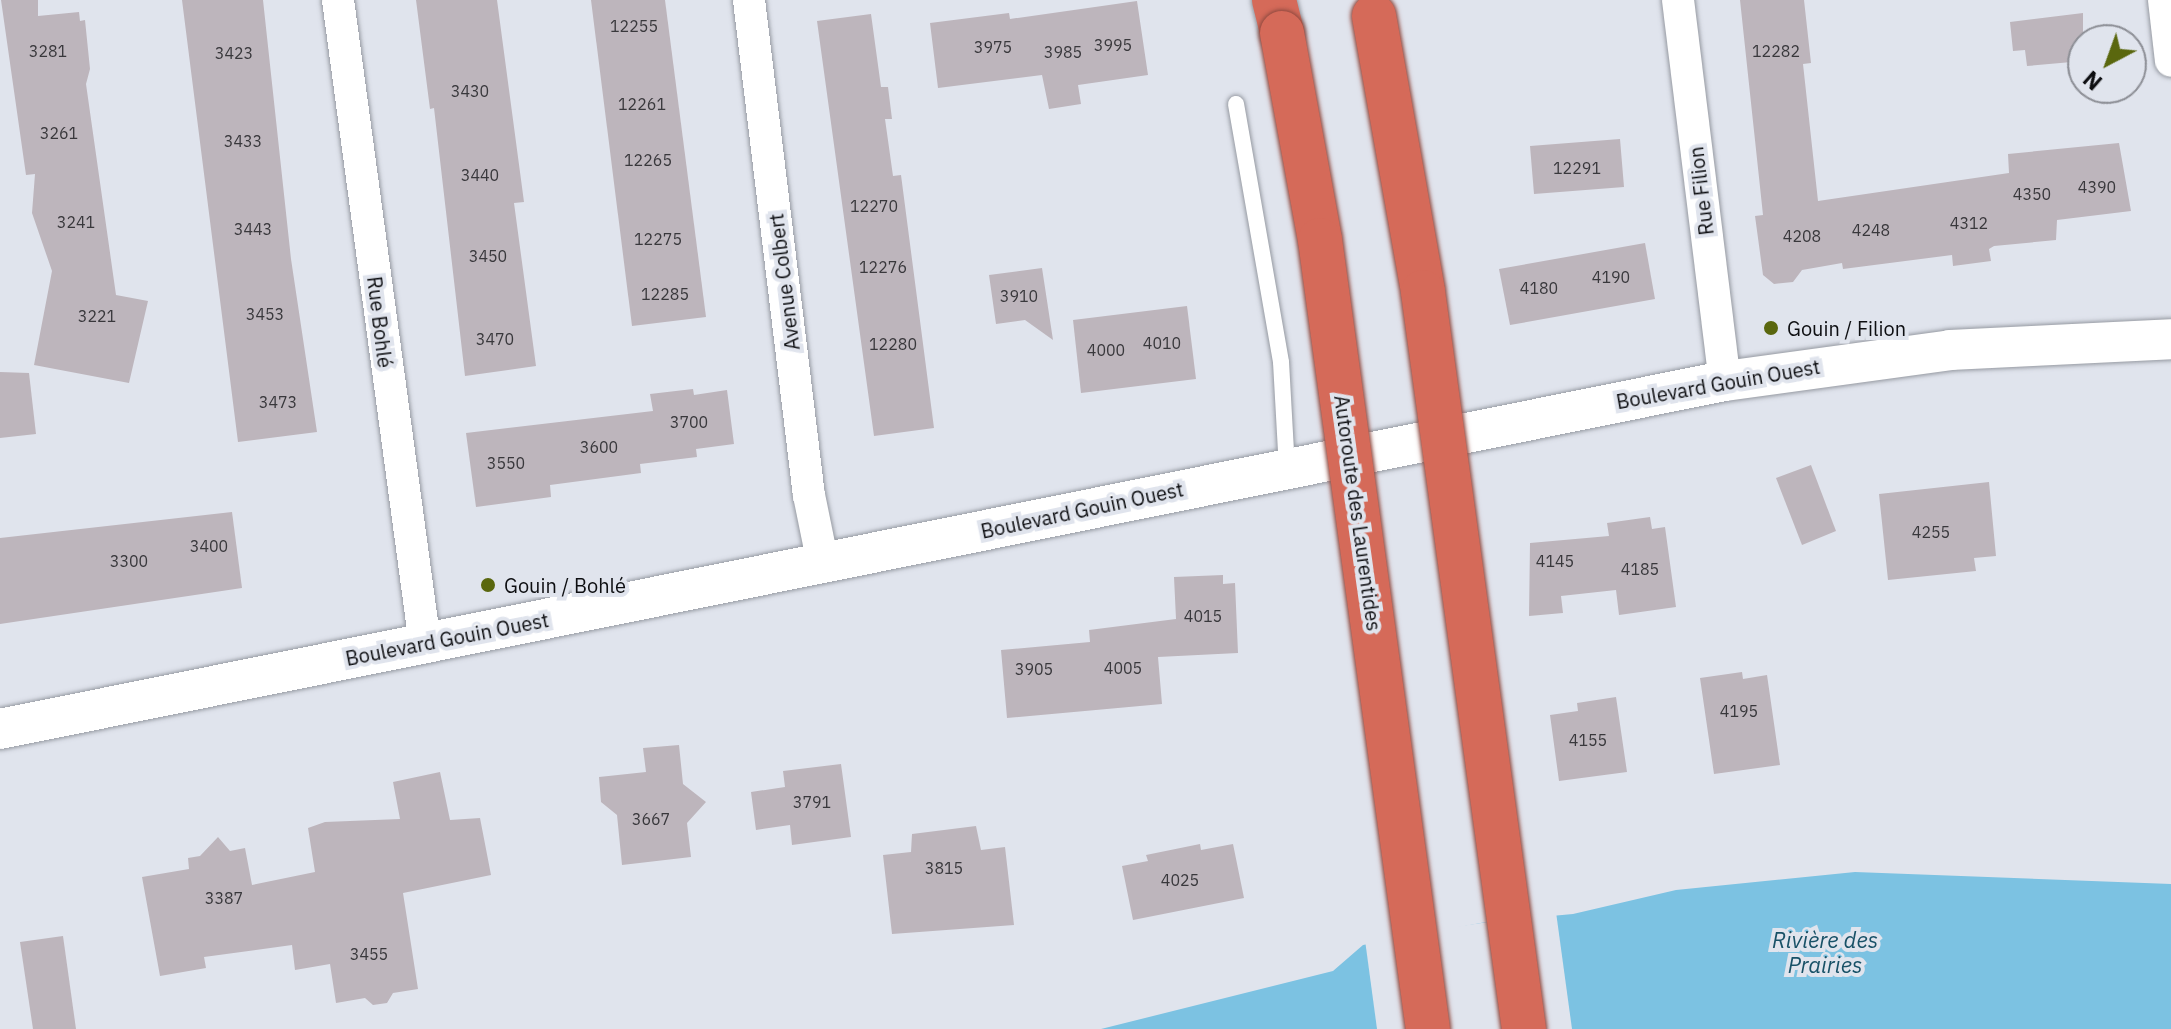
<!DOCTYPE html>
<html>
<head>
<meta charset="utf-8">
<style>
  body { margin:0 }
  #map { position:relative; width:2171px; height:1029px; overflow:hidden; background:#e0e4ed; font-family:"IBM Plex Sans",sans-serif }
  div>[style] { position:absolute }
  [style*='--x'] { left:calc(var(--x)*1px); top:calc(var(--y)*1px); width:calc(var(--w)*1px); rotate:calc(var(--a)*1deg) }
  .water>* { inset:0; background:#7cc2e2 }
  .pier>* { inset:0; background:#e0e4ed }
  .building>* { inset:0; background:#bdb5bc }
  .roads { filter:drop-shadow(0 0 2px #969aa2) drop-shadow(0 0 2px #969aa2) }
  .service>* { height:16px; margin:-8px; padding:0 8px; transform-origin:8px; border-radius:8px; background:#fff }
  .minor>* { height:32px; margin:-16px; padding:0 16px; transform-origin:16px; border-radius:16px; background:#fff }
  .tertiary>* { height:40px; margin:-20px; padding:0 20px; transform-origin:20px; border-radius:20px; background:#fff }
  .motorway>* { height:44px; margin:-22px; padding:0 22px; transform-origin:22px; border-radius:22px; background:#d56a59 }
  .bridges { filter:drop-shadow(0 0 2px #8f4a40) drop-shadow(0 0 2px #8f4a40) }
  .motorway-bridge>* { height:44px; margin:-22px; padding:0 22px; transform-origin:22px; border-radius:22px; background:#d56a59 }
  .dots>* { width:22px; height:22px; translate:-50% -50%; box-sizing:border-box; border:4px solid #e0e4ed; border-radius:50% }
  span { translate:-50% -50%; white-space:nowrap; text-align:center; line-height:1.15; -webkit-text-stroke:8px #e0e4ed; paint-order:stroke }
  .number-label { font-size:16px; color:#39383c }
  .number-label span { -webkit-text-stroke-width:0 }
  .street-label { font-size:20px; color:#0d0e11 }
  .poi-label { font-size:20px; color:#0d0e11 }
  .left { translate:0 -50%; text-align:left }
  .water-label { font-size:22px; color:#185167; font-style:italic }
  .north { position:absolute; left:2067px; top:24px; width:80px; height:80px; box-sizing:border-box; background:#e0e4ed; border:2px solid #8c8e95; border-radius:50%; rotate:221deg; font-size:22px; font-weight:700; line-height:32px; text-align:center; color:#0d0e11 }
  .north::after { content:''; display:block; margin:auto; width:28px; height:36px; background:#5a670e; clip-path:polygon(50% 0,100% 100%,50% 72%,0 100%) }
</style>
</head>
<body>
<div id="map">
  <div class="water">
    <i style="clip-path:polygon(1855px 872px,2171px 884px,2171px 1029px,1101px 1029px,1333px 971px,1363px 945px,1486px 922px,1573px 914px,1676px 890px)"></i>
  </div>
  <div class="pier">
    <i style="clip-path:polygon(1556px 912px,1572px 1029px,1377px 1029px,1365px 940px)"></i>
  </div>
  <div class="building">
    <i style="clip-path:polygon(1px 0,38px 0,38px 16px,79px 12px,80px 21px,85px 20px,90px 69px,86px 84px,116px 295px,148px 301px,129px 383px,34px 365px,52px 271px,32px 213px,35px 174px,26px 175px)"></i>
    <i style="clip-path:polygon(182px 0,263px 0,291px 259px,317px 432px,238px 442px)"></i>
    <i style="clip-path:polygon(416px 0,497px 0,524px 202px,514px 203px,536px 366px,465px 376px,434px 108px,430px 109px)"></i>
    <i style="clip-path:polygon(591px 0,665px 0,706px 317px,632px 326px)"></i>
    <i style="clip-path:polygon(1740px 0,1804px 0,1811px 63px,1803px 64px,1818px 201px,2009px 173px,2008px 154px,2119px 143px,2131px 211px,2057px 220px,2056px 240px,1994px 246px,1989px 249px,1991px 261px,1953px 266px,1952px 255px,1843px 269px,1842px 263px,1802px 270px,1793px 282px,1774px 284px,1763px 275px,1755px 216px,1763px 215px)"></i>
    <i style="clip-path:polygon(1137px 1px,1148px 75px,1078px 85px,1081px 104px,1049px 109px,1042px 75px,938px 88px,930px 23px,1009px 13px,1010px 19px)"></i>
    <i style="clip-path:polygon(2083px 13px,2083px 61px,2027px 66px,2025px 50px,2013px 51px,2010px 22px)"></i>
    <i style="clip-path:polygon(871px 14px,881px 87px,888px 87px,892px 119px,885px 119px,893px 176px,901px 175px,934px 428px,874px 436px,817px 21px)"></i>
    <i style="clip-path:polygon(1620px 139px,1624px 187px,1534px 194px,1530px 146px)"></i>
    <i style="clip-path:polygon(1645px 243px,1655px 299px,1510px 325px,1499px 269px)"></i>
    <i style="clip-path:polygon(1042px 268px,1053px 340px,1025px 320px,996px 324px,989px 275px)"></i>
    <i style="clip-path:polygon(1187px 306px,1196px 379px,1081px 393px,1073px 320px)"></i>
    <i style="clip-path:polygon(0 372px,29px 373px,36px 434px,0 438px)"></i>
    <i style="clip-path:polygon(693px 389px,694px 395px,727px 390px,734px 444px,696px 449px,697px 457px,640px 464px,641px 473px,550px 485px,551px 497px,476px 507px,466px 433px,653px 411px,650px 394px)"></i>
    <i style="clip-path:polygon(1811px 465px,1836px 531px,1802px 545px,1776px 478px)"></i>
    <i style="clip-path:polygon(1989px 482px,1996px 556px,1974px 558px,1976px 571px,1888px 580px,1879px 494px)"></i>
    <i style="clip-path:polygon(232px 512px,242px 588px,0 624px,0 538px)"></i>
    <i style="clip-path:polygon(1650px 517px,1652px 529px,1665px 527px,1676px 607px,1619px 615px,1616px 590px,1561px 596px,1563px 613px,1529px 616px,1530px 543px,1609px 536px,1607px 523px)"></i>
    <i style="clip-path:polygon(1223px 575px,1223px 584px,1235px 583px,1238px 653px,1158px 657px,1162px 704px,1007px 718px,1001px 650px,1090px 642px,1089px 630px,1176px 619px,1174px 577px)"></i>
    <i style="clip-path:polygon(1742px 672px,1743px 679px,1767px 675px,1780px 765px,1714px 774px,1700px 678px)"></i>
    <i style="clip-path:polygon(1616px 697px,1627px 772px,1559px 781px,1550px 715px,1578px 711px,1577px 703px)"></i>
    <i style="clip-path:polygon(679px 745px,683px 784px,706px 802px,687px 823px,691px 857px,622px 865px,617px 815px,601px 802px,599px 777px,646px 772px,643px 748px)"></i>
    <i style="clip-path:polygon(841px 764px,851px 837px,792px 845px,790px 825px,756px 830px,751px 792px,785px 787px,783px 771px)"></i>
    <i style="clip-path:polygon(440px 772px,450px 820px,480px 818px,491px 875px,403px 893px,418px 989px,393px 993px,387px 1003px,373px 1005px,365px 998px,336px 1003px,330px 964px,295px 970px,292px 945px,204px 957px,206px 968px,160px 976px,142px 877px,189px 869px,188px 858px,200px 856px,218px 837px,230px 851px,245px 848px,252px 885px,315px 872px,308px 828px,325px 822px,400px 819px,393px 782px)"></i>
    <i style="clip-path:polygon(976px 826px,981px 850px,1005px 847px,1014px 925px,892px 934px,883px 855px,911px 852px,912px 834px)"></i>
    <i style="clip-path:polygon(1200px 844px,1201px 850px,1233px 844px,1244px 898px,1133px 920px,1122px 866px,1148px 861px,1146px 855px)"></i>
    <i style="clip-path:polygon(63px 936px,76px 1029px,33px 1029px,20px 942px)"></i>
  </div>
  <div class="roads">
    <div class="service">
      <i style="--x:1236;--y:104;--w:262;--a:80.1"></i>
      <i style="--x:1281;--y:362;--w:107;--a:86.8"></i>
    </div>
    <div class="minor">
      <i style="--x:338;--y:0;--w:650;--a:82.31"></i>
      <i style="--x:749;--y:0;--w:499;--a:83.1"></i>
      <i style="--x:809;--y:495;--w:70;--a:78.5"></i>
      <i style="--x:1678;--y:0;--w:384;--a:83"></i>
      <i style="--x:2164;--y:0;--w:61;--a:83.5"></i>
    </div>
    <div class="tertiary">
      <i style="--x:0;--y:729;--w:1760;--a:-11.41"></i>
      <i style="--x:1725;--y:381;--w:227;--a:-7.8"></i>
      <i style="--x:1950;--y:350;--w:221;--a:-2.8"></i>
    </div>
    <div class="motorway">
      <i style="--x:1274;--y:0;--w:34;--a:76"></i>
    </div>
  </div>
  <div class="bridges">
    <div class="motorway-bridge">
      <i style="--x:1374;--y:16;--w:280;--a:79.9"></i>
      <i style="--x:1423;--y:292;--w:744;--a:82.2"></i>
      <i style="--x:1282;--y:33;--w:210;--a:79.6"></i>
      <i style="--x:1320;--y:240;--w:796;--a:82.21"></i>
    </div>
  </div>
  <div class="dots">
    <i style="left:1771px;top:328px;background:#5a670e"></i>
    <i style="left:488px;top:585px;background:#5a670e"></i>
  </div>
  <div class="number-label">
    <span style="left:634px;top:26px">12255</span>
    <span style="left:1113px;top:45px">3995</span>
    <span style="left:993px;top:47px">3975</span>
    <span style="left:48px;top:51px">3281</span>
    <span style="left:1776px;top:51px">12282</span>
    <span style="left:1063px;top:52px">3985</span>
    <span style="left:234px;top:53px">3423</span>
    <span style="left:470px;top:91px">3430</span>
    <span style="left:642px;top:104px">12261</span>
    <span style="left:59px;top:133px">3261</span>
    <span style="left:243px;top:141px">3433</span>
    <span style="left:648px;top:160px">12265</span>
    <span style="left:1577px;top:168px">12291</span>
    <span style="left:480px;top:175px">3440</span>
    <span style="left:2097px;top:187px">4390</span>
    <span style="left:2032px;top:194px">4350</span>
    <span style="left:874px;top:206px">12270</span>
    <span style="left:76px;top:222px">3241</span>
    <span style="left:1969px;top:223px">4312</span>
    <span style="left:253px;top:229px">3443</span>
    <span style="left:1871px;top:230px">4248</span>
    <span style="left:1802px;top:236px">4208</span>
    <span style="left:658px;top:239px">12275</span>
    <span style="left:488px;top:256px">3450</span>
    <span style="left:883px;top:267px">12276</span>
    <span style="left:1611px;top:277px">4190</span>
    <span style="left:1539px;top:288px">4180</span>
    <span style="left:665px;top:294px">12285</span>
    <span style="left:1019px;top:296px">3910</span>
    <span style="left:265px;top:314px">3453</span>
    <span style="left:97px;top:316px">3221</span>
    <span style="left:495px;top:339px">3470</span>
    <span style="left:1162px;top:343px">4010</span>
    <span style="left:893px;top:344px">12280</span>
    <span style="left:1106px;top:350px">4000</span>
    <span style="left:278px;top:402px">3473</span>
    <span style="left:689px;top:422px">3700</span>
    <span style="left:599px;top:447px">3600</span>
    <span style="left:506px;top:463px">3550</span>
    <span style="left:1931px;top:532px">4255</span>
    <span style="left:209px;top:546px">3400</span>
    <span style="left:129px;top:561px">3300</span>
    <span style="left:1555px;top:561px">4145</span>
    <span style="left:1640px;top:569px">4185</span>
    <span style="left:1203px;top:616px">4015</span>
    <span style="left:1123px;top:668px">4005</span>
    <span style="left:1034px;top:669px">3905</span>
    <span style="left:1739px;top:711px">4195</span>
    <span style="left:1588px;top:740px">4155</span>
    <span style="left:812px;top:802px">3791</span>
    <span style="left:651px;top:819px">3667</span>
    <span style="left:944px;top:868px">3815</span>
    <span style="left:1180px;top:880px">4025</span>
    <span style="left:224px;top:898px">3387</span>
    <span style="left:369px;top:954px">3455</span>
  </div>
  <div class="street-label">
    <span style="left:1701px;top:191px;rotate:-97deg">Rue Filion</span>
    <span style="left:784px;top:282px;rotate:-97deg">Avenue Colbert</span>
    <span style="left:380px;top:322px;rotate:83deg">Rue Bohlé</span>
    <span style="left:1718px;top:384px;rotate:-10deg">Boulevard Gouin Ouest</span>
    <span style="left:1082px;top:510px;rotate:-12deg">Boulevard Gouin Ouest</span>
    <span style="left:1358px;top:513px;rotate:82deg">Autoroute des Laurentides</span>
    <span style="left:447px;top:639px;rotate:-11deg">Boulevard Gouin Ouest</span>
  </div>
  <div class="poi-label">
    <span class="left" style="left:1787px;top:328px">Gouin / Filion</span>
    <span class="left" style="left:504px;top:585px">Gouin / Bohlé</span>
  </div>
  <div class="water-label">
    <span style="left:1825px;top:952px">Rivière des<br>Prairies</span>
  </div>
  <div class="north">N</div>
</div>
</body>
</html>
